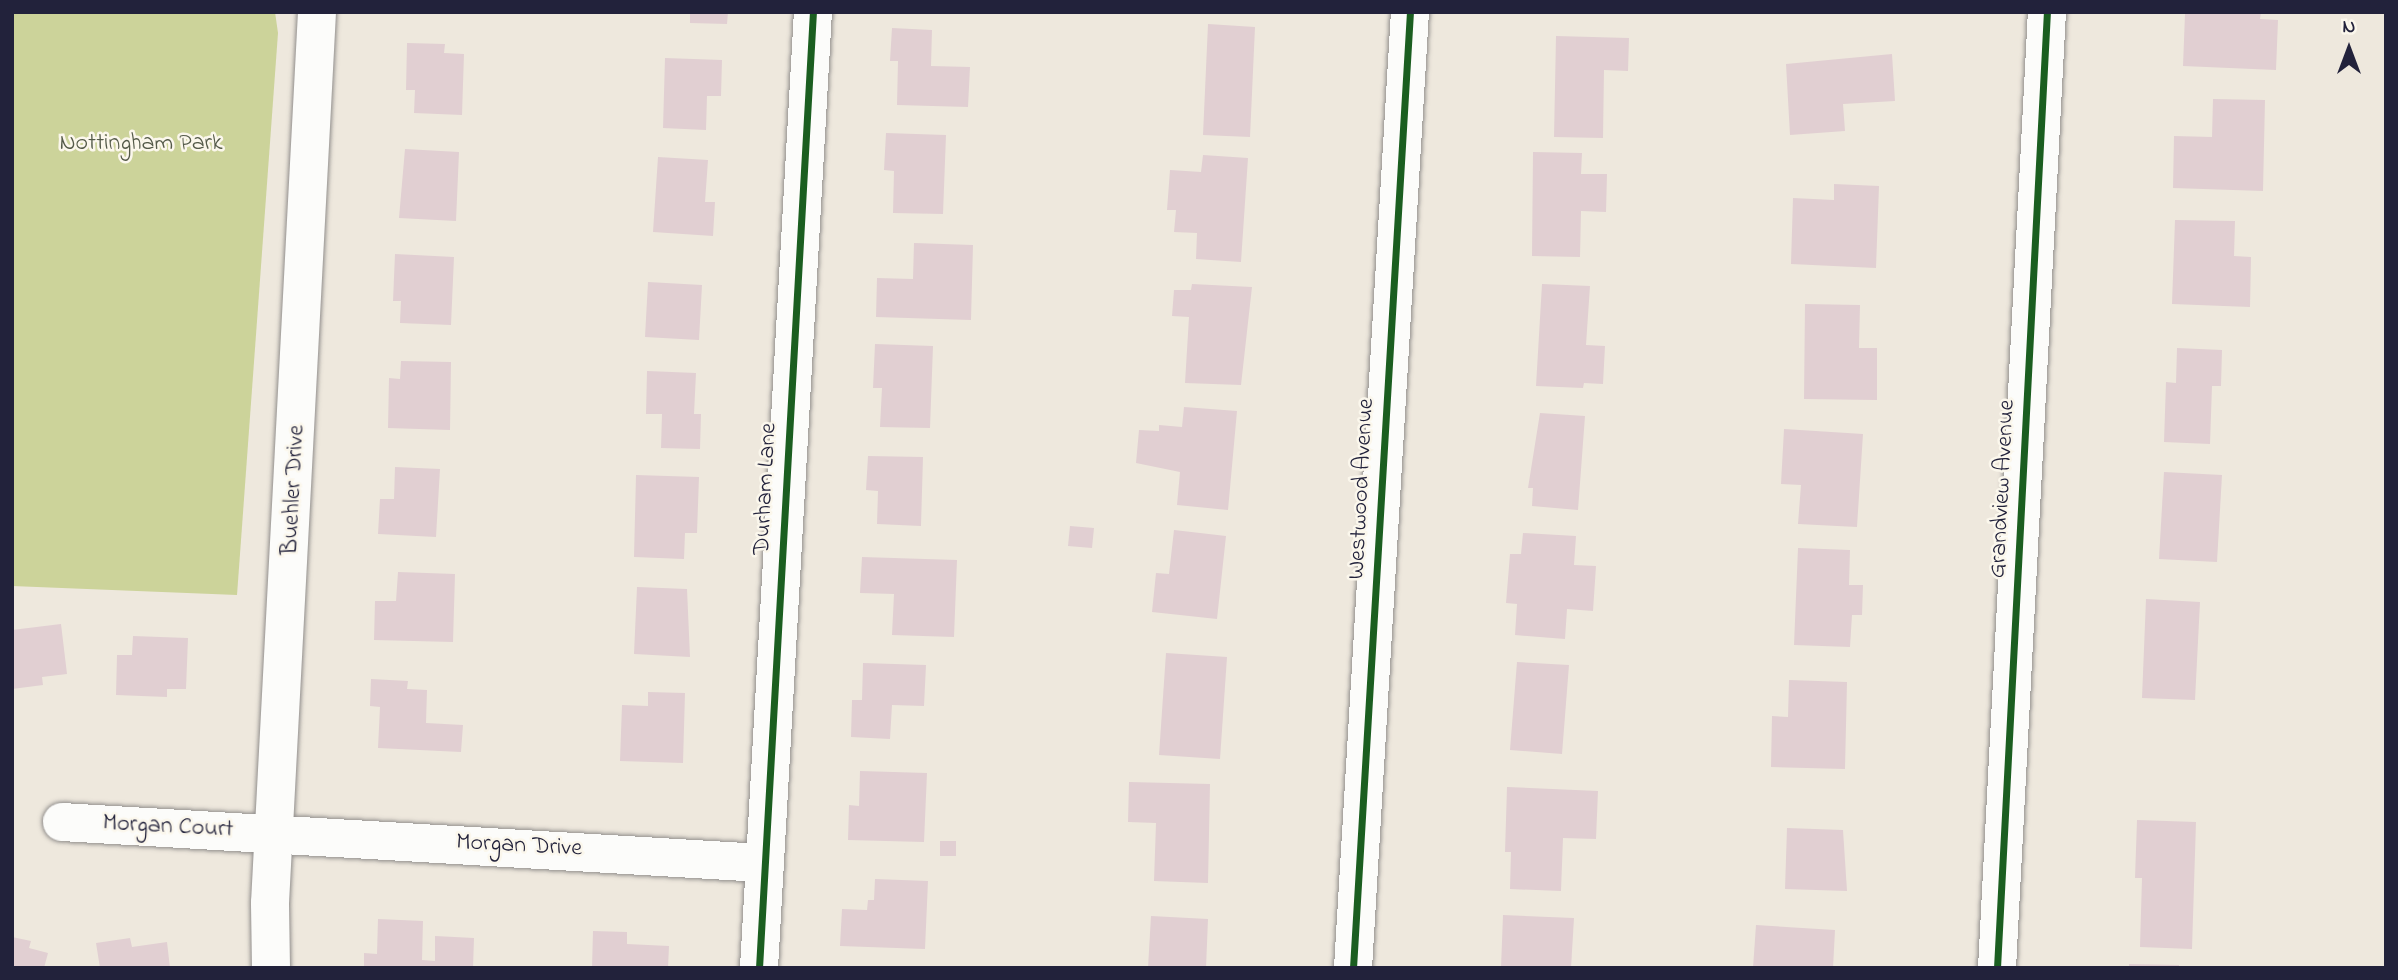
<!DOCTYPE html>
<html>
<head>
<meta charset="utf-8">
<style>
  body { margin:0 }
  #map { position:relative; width:2398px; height:980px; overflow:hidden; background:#eee8dd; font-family:"Indie Flower",sans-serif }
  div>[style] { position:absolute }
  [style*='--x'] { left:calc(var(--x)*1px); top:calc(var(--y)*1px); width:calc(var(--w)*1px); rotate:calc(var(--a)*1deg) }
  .green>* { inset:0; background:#ccd39a }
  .building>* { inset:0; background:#e1cfd2 }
  .roads { filter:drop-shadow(0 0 2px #928f8d) drop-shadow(0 0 2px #928f8d) }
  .minor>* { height:38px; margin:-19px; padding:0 19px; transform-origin:19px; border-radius:19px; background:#fcfcfa }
  .cycleway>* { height:7px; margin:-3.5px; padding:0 3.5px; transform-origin:3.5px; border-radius:3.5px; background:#1b5e20 }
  span { translate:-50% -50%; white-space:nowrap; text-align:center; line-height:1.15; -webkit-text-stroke:5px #fbf7ec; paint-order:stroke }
  .park-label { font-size:24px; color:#545a49 }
  .street-label { font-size:24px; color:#22223b }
  .frame { position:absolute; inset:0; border:14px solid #22223b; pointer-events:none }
  .north { position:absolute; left:2314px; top:14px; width:70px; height:70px; -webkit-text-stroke:5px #fbf7ec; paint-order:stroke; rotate:0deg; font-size:19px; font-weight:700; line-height:28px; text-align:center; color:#22223b }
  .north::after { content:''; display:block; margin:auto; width:24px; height:32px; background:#22223b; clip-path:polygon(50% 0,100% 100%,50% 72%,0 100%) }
</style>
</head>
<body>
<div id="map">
  <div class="green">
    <i style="clip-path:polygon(12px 12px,275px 12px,278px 33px,237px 595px,12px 586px)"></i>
  </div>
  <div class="building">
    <i style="clip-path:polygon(690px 12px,728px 12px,727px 24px,690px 23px)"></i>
    <i style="clip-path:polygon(2214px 12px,2261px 12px,2260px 19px,2278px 20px,2276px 70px,2183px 66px,2185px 14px)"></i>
    <i style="clip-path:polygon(1208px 24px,1255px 27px,1250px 137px,1203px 135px)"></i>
    <i style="clip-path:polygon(892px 28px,932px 30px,931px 66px,970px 67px,968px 107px,897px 105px,898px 61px,890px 61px)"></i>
    <i style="clip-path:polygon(1556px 36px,1629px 38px,1628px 71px,1604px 70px,1603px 138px,1554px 137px)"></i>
    <i style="clip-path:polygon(407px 43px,445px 44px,444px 53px,464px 54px,462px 115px,414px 113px,415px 90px,406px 90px)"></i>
    <i style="clip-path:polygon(1892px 54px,1895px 101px,1843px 104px,1845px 131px,1790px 135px,1786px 64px)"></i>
    <i style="clip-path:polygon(665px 58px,722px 60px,721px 96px,707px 96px,706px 130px,663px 128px)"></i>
    <i style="clip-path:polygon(2213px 99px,2265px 100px,2263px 191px,2173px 188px,2174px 136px,2212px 137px)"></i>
    <i style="clip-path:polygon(886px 133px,946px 135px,943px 214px,893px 213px,894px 171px,884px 170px)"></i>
    <i style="clip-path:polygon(405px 149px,459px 152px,456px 221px,399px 218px)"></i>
    <i style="clip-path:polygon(1533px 152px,1582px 153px,1581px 174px,1607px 174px,1606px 212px,1581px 211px,1580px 257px,1532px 256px)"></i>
    <i style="clip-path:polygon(1203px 155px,1248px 158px,1241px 262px,1196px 259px,1197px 233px,1174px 232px,1176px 210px,1167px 210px,1170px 170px,1201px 172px)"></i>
    <i style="clip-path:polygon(658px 157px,708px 160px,705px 202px,715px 202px,713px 236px,653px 232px)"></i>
    <i style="clip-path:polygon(1834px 184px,1879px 186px,1876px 268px,1791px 264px,1793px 198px,1834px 200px)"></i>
    <i style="clip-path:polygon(2175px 220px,2235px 221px,2234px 256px,2251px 257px,2250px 307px,2172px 304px)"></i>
    <i style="clip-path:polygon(914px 243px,973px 245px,971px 320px,876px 317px,877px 278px,913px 279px)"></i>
    <i style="clip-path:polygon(395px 254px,454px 257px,451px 325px,400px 323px,401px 301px,393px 301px)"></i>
    <i style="clip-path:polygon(648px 282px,702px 285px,699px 340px,645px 337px)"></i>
    <i style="clip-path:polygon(1192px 284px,1252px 287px,1241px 385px,1185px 383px,1189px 317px,1172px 316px,1174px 290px,1191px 290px)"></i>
    <i style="clip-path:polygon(1542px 284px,1590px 286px,1586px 345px,1605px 346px,1603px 384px,1584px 383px,1583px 388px,1536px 386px)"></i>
    <i style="clip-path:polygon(1805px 304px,1860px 305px,1859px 348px,1877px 348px,1877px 400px,1804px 399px)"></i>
    <i style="clip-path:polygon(875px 344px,933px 346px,930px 428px,880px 427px,882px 388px,873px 388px)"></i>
    <i style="clip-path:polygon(2177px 348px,2222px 350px,2221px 386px,2212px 386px,2210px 444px,2164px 442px,2166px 382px,2176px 383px)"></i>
    <i style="clip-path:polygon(401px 361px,451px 362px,450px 430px,388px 428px,389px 378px,400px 379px)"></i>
    <i style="clip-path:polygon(647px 371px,696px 373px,694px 414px,701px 414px,700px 449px,661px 448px,662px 414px,646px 414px)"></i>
    <i style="clip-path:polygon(1184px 407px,1237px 411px,1228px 510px,1177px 505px,1180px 472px,1136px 463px,1139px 430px,1159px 431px,1159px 425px,1182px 427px)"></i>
    <i style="clip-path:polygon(1540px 413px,1585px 416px,1578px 510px,1532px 506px,1533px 488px,1528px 488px)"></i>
    <i style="clip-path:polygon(1784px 429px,1863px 434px,1857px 527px,1798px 524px,1801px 485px,1781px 484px)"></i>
    <i style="clip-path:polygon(868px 456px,923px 457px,921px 526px,877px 524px,878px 491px,866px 490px)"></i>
    <i style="clip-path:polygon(395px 467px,440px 469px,436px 537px,378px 534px,380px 499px,394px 499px)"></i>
    <i style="clip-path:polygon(2164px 472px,2222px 475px,2217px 562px,2159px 559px)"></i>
    <i style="clip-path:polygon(636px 475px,699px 477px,697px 533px,685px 533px,684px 559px,634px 557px)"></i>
    <i style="clip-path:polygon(1070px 526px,1094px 528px,1092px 548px,1068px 546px)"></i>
    <i style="clip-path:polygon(1174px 530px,1226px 536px,1217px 619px,1152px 612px,1156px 573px,1169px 574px)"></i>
    <i style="clip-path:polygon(1523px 533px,1576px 536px,1574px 565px,1596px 566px,1593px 611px,1567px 609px,1565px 639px,1515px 635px,1517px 604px,1506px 603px,1510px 554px,1521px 554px)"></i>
    <i style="clip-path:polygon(1798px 548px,1850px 550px,1849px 585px,1863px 585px,1862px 615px,1852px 615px,1850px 647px,1794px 645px)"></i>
    <i style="clip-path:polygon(862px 557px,957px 560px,954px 637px,892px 635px,894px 594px,860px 593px)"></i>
    <i style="clip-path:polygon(398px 572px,455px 574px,453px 642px,374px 640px,375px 601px,396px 601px)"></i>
    <i style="clip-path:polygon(637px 587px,687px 589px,690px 657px,634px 654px)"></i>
    <i style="clip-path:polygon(2146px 599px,2200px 602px,2195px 700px,2142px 698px)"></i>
    <i style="clip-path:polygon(61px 624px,67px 674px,42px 677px,43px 685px,12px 689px,12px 630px)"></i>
    <i style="clip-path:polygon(133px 636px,188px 638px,186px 689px,167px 689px,167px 697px,116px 695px,117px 655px,132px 655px)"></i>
    <i style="clip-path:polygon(1166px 653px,1227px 657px,1220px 759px,1159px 755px)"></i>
    <i style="clip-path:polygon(1517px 662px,1569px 665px,1562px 754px,1510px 750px)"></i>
    <i style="clip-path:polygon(863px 663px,926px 665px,924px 706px,892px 705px,890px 739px,851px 737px,852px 700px,862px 700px)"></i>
    <i style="clip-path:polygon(371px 679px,408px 681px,407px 689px,427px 690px,426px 723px,463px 725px,461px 752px,378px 748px,380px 707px,370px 706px)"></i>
    <i style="clip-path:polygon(1789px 680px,1847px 682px,1845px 769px,1771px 767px,1772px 716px,1788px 717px)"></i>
    <i style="clip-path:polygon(648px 692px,685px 693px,683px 763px,620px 761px,622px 705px,648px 706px)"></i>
    <i style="clip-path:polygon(860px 771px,927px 773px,924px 842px,848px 840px,849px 805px,859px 806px)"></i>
    <i style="clip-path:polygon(1129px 782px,1210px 784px,1208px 883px,1154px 881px,1156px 823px,1128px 822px)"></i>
    <i style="clip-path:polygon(1507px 787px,1598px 791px,1596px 839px,1563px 838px,1561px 891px,1510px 889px,1511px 852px,1505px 852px)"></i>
    <i style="clip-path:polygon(2137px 820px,2196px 822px,2192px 949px,2140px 947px,2142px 878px,2135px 878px)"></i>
    <i style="clip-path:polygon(1787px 828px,1843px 830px,1847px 891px,1785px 889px)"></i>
    <i style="clip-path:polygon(940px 841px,956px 841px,956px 856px,940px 856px)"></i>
    <i style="clip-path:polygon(875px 879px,928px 881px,925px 949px,840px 946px,842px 909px,867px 910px,868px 900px,874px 900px)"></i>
    <i style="clip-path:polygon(1503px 915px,1574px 918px,1571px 968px,1501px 968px)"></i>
    <i style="clip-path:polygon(1151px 916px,1208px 919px,1206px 968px,1148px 968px)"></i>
    <i style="clip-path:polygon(378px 919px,423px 921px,422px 960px,435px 961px,435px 936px,474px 938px,473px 968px,364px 968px,364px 953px,377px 954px)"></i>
    <i style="clip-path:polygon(1756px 925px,1835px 930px,1833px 968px,1753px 968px)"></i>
    <i style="clip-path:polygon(593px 931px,627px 932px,627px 944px,669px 946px,668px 968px,592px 968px)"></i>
    <i style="clip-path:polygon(12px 937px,31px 941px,29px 948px,48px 953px,44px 968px,12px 968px)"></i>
    <i style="clip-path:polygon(130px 938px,132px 947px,167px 942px,170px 968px,100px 968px,96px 943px)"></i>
    <i style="clip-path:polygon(2129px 964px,2179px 965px,2179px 968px,2129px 968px)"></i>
  </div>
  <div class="roads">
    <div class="minor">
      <i style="--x:62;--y:822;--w:702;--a:3.35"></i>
      <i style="--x:271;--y:968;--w:65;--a:-90.9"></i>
      <i style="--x:270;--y:903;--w:892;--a:-86.98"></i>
      <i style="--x:759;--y:968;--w:958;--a:-86.77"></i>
      <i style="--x:1353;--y:968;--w:958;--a:-86.59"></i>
      <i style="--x:1997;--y:968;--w:957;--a:-87.01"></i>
    </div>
  </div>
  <div class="cycleway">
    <i style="--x:759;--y:968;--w:958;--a:-86.77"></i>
    <i style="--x:1353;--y:968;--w:958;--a:-86.59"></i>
    <i style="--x:1997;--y:968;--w:957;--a:-87.01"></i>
  </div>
  <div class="park-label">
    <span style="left:141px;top:144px">Nottingham Park</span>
  </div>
  <div class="street-label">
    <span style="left:766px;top:489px;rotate:-87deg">Durham Lane</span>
    <span style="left:1362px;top:489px;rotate:-87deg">Westwood Avenue</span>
    <span style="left:2003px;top:489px;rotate:-87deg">Grandview Avenue</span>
    <span style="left:294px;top:490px;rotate:-87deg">Buehler Drive</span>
    <span style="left:168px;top:827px;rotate:3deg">Morgan Court</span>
    <span style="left:519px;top:846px;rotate:3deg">Morgan Drive</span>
  </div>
  <div class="frame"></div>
  <div class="north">N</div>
</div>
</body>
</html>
